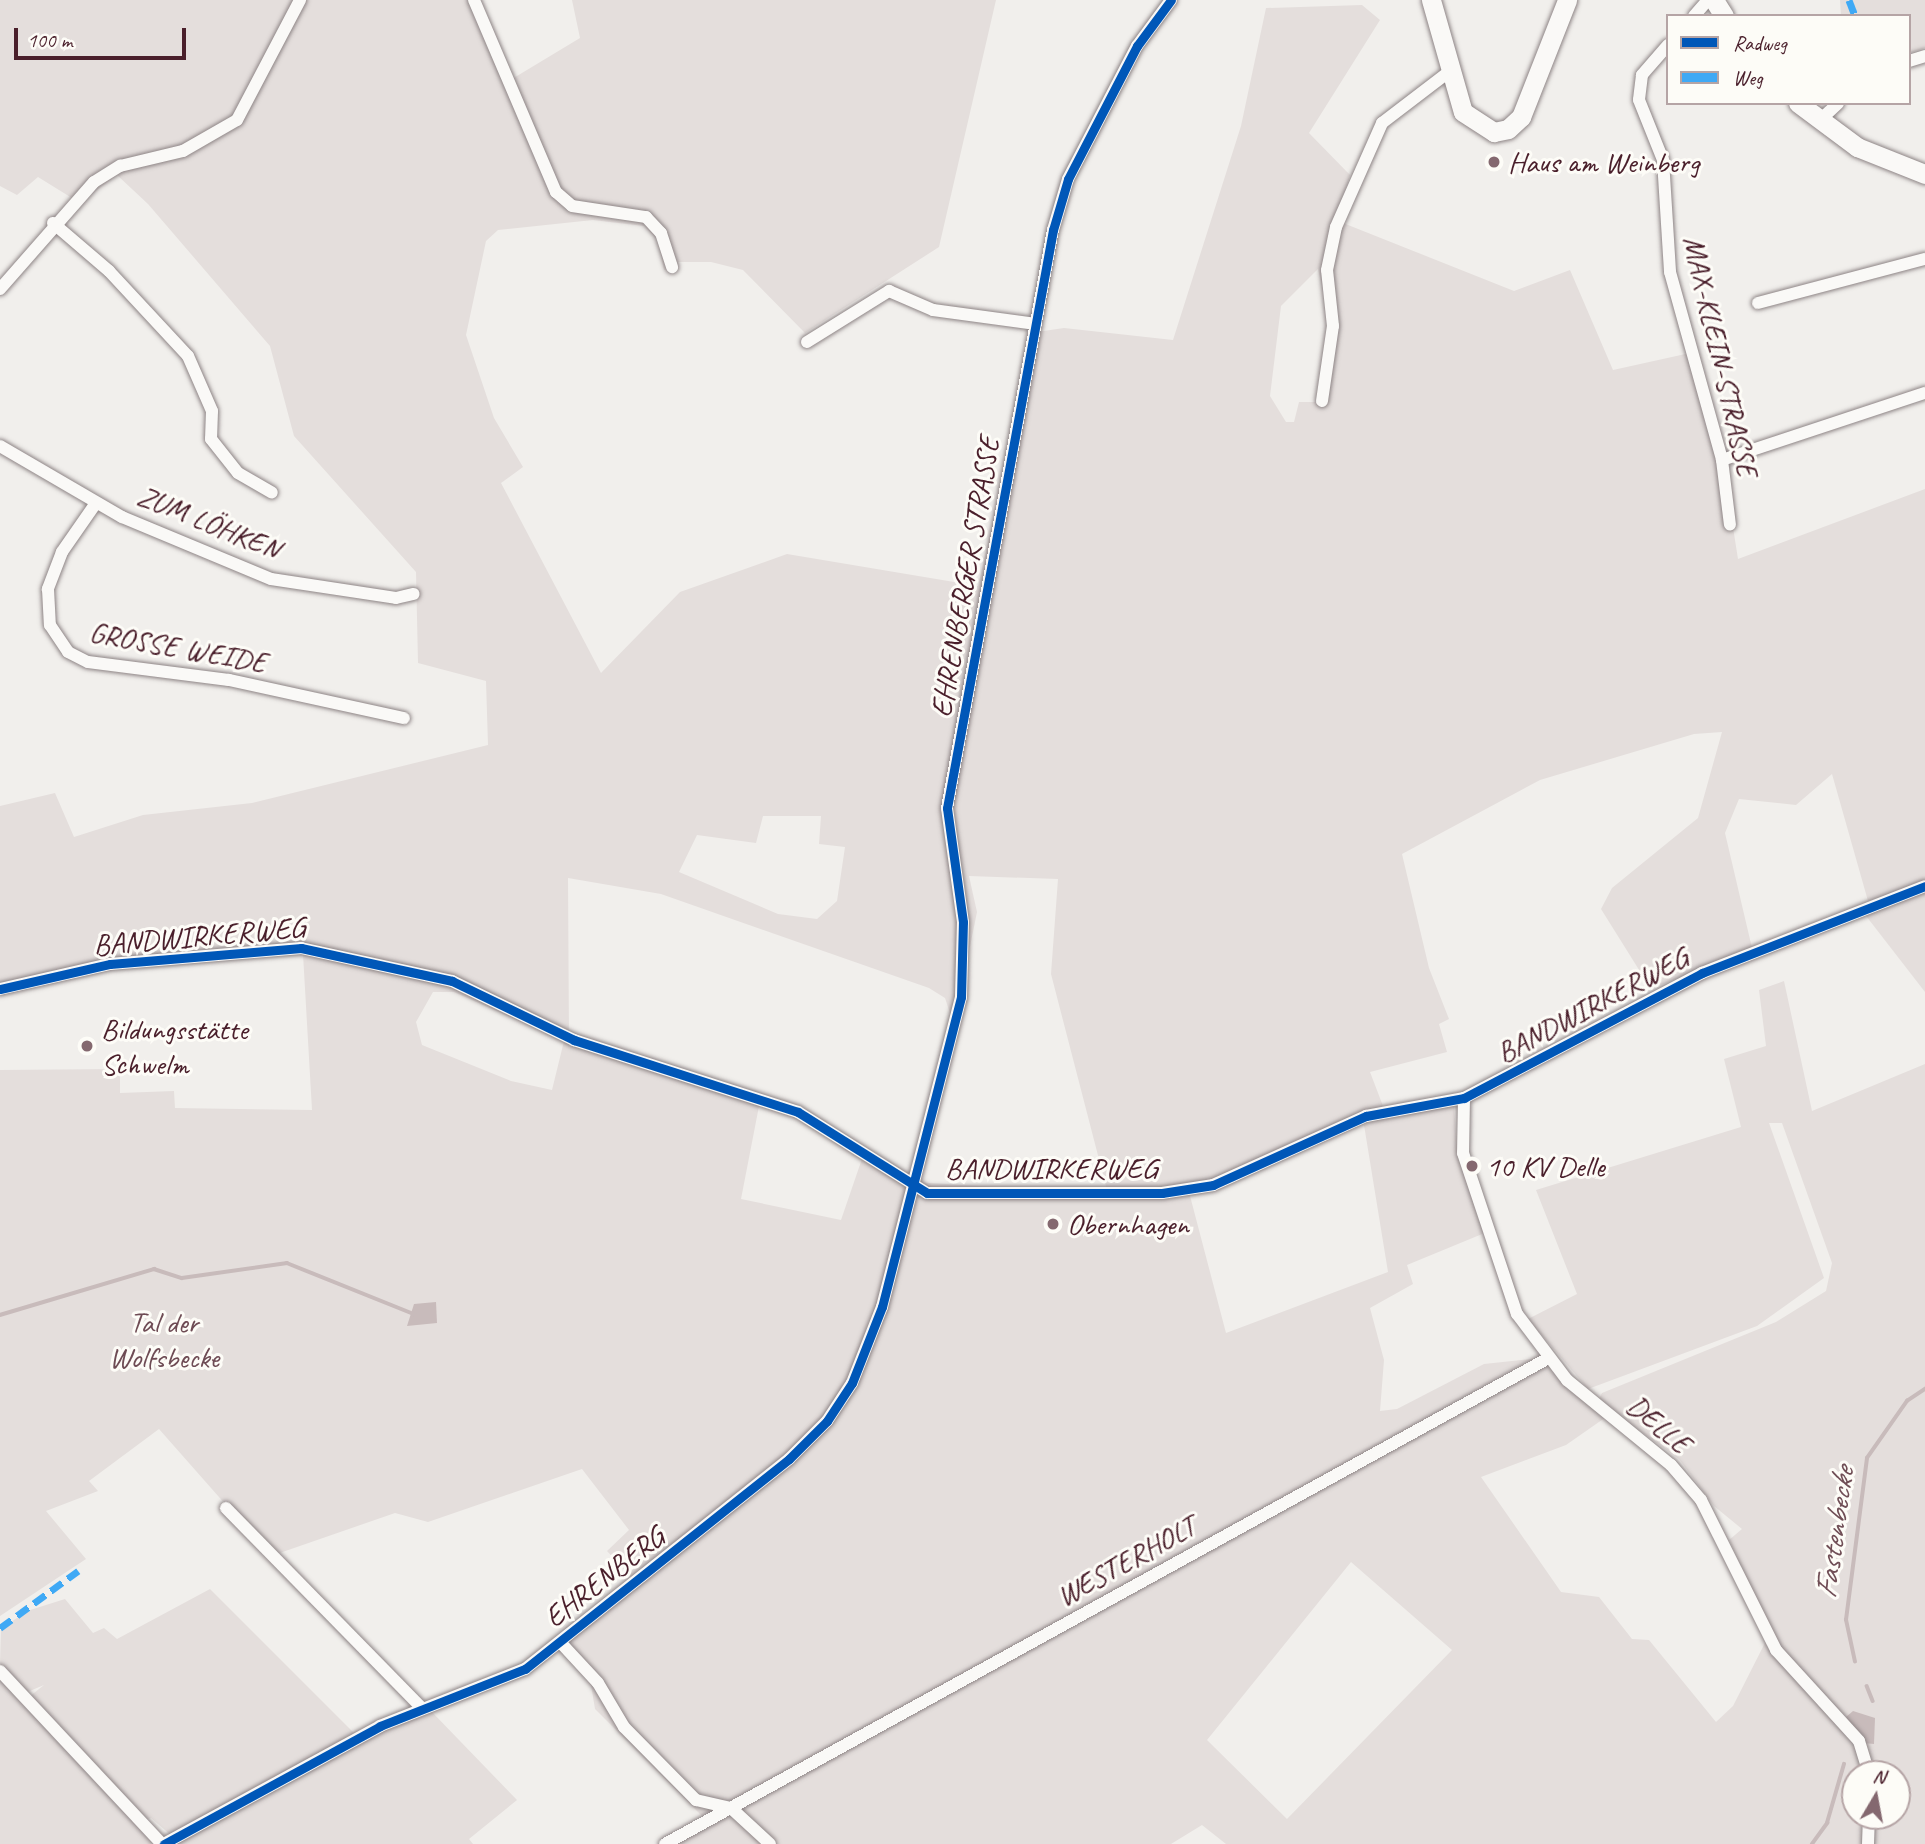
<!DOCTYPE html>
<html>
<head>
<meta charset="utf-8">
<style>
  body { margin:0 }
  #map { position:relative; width:1925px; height:1844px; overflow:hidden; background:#f1efec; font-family:Caveat,sans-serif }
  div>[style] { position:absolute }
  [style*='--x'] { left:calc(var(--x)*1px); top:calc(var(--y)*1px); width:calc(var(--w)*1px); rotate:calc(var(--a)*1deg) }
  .green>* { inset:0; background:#e4dedc }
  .water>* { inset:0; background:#c8bbbb }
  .stream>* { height:3.5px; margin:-1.75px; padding:0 1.75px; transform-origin:1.75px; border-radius:1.75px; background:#c8bbbb }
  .roads { filter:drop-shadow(0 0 2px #8d8485) drop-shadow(0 0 2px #8d8485) }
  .minor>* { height:12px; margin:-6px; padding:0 6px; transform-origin:6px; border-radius:6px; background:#faf9f7 }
  .primary>* { height:19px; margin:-9.5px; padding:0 9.5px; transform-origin:9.5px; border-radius:9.5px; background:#faf9f7 }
  .quiet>* { height:7px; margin-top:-3.5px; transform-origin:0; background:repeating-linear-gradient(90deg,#3fa9f5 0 14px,transparent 0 21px) }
  .cycleway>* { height:9px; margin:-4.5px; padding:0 4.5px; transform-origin:4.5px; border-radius:4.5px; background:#0057b8 }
  .dots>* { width:19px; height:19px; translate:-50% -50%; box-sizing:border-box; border:4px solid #fdfcf7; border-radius:50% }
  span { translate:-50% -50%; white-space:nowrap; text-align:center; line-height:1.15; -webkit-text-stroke:6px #fdfcf7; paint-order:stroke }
  .poi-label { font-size:30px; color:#4a1f2b }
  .left { translate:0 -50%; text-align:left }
  .street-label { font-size:30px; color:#4a1f2b }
  .park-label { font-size:30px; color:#6e4b54 }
  .water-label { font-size:32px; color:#704e56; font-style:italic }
  .legend { position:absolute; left:1666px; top:14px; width:245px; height:91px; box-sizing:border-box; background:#fdfcf7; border:2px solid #b5a4a5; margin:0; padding:9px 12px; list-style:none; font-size:21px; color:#4a1f2b }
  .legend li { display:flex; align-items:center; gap:14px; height:35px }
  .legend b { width:35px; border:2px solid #b5a4a5 }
  .north { position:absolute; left:1841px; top:1760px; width:70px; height:70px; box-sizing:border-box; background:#fdfcf7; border:2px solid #b5a4a5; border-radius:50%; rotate:10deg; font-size:19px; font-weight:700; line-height:28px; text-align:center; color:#4a1f2b }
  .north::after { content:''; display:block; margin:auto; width:24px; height:32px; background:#84686f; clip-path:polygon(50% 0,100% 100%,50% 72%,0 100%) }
  .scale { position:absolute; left:14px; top:28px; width:172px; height:32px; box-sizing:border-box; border:4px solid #4a1f2b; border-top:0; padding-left:9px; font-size:21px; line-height:24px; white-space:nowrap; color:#4a1f2b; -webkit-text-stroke:5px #fdfcf7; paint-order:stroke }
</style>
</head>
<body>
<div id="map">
  <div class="green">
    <i style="clip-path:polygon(evenodd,0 0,477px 0,512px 79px,580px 38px,572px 0,996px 0,939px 247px,805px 333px,743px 270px,711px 262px,678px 262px,679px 269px,664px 270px,658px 240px,644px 226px,593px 220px,498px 230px,486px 241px,466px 335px,494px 418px,523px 467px,501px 483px,601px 673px,680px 592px,787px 554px,978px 586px,1037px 332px,1064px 328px,1173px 340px,1241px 126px,1266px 8px,1362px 5px,1380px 20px,1309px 133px,1350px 175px,1338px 221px,1514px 291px,1570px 270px,1613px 370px,1690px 353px,1723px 464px,1738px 559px,1925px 489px,1925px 881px,1868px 901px,1832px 774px,1796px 805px,1739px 799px,1725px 833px,1752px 948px,1651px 989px,1601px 909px,1612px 888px,1698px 818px,1722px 732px,1694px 734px,1540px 780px,1402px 854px,1429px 968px,1449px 1019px,1439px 1024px,1447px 1052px,1370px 1072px,1383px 1106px,1189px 1192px,1226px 1333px,1388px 1272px,1364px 1125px,1402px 1109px,1454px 1107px,1457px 1146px,1487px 1232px,1407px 1265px,1413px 1284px,1370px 1308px,1384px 1360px,1380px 1411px,1397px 1409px,1484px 1364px,1539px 1358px,1609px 1415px,1566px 1445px,1481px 1477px,1561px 1592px,1599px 1597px,1632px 1639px,1649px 1640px,1716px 1722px,1733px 1706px,1771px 1631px,1729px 1540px,1742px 1529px,1714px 1506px,1679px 1459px,1598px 1401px,1602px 1393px,1776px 1322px,1826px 1291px,1832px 1263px,1782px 1123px,1769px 1123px,1824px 1278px,1757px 1326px,1588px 1389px,1528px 1319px,1577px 1294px,1536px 1190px,1741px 1127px,1724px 1059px,1766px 1046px,1759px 990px,1784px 981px,1812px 1111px,1925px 1064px,1925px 1844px,1226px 1844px,1202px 1825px,1171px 1844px,658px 1844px,721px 1812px,703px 1817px,595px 1709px,591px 1685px,558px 1647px,633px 1579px,607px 1551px,629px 1530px,582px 1469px,428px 1522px,395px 1513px,271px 1556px,159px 1429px,89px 1481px,98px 1491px,46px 1511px,86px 1559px,0 1616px,0 1070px,120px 1069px,120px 1093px,174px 1091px,175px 1108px,312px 1110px,303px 954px,218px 949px,0 983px,0 806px,55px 793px,74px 837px,143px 815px,252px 803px,488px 745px,486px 681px,418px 663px,416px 572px,294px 436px,270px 346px,148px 204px,117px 175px,80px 203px,38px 177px,17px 195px,0 186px,0 0,1318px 269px,1329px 317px,1323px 402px,1299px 402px,1294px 422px,1286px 422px,1270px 396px,1281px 306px,1318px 269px,0 0,763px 816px,821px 816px,819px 844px,845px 847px,837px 901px,817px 919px,778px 914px,679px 872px,697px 835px,756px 843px,763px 816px,0 0,969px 876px,1058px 879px,1051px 974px,1108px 1194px,914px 1182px,865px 1150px,841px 1220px,741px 1199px,760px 1101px,569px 1040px,568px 878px,661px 894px,929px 988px,945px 998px,954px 1025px,977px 912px,969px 876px,0 0,433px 992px,454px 992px,564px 1041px,552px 1090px,511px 1081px,422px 1045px,416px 1022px,433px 992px,0 0,1351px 1562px,1452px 1650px,1287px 1819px,1207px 1740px,1351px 1562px,0 0,1855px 1774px,1897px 1774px,1897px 1816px,1855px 1816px,1855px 1774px)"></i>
    <i style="clip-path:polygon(1840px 0,1925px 0,1925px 48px,1909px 53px,1909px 16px,1841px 16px)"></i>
    <i style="clip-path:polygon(1925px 889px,1925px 992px,1863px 912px)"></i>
    <i style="clip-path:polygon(210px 1589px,357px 1736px,173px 1837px,151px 1818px,144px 1821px,154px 1842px,149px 1844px,0 1844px,0 1675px,24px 1701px,44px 1685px,25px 1693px,0 1663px,1px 1629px,27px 1611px,65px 1599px,93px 1633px,104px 1628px,117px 1639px)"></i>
    <i style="clip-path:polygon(431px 1711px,517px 1800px,469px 1839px,473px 1844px,165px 1844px,352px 1743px)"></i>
  </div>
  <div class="water">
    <i style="clip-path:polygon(436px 1302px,437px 1323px,407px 1326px,414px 1304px)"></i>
    <i style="clip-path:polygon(1853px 1711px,1875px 1718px,1874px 1744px,1864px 1743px,1846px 1717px)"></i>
  </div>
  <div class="stream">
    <i style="--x:0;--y:1315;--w:161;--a:-16.6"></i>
    <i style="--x:154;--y:1269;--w:29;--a:18"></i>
    <i style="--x:182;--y:1278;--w:106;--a:-8.1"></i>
    <i style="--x:287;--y:1263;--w:137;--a:21.9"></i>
    <i style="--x:1855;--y:1662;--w:43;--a:-102.1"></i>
    <i style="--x:1846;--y:1620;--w:163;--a:-82.6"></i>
    <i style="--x:1867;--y:1458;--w:70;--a:-54.9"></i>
    <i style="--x:1907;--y:1401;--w:22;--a:-34"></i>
    <i style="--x:1867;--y:1686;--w:16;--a:68"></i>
    <i style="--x:1812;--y:1844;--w:26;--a:-54"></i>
    <i style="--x:1827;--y:1823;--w:61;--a:-73.9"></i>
  </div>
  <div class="roads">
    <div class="minor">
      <i style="--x:474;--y:0;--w:209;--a:66.9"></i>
      <i style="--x:556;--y:192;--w:21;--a:41"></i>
      <i style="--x:572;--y:206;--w:75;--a:8.5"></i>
      <i style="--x:646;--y:217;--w:22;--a:47"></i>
      <i style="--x:661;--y:233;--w:36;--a:72"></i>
      <i style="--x:1694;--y:16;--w:21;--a:-49"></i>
      <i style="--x:1668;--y:45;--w:40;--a:131"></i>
      <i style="--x:1642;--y:75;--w:25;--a:97"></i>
      <i style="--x:1639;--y:100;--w:65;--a:68.2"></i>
      <i style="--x:1663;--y:160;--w:112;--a:86.4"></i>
      <i style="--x:1670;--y:272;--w:195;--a:74.5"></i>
      <i style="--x:1722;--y:460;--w:65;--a:83"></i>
      <i style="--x:1909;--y:61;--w:17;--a:-17"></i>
      <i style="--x:1819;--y:121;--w:26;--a:-43"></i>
      <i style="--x:53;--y:223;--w:74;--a:40.6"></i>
      <i style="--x:109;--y:271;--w:116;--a:47.1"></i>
      <i style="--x:188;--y:356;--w:60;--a:66.4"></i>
      <i style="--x:212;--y:411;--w:28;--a:92"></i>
      <i style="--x:211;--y:439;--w:43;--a:51.5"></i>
      <i style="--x:238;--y:473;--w:39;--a:30"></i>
      <i style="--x:0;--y:289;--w:142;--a:-48.7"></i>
      <i style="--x:94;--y:182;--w:31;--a:-32"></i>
      <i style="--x:120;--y:166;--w:65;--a:-13.4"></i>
      <i style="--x:183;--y:151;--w:62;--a:-29.9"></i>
      <i style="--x:237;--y:120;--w:136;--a:-62.3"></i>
      <i style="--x:1758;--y:303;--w:173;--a:-14.8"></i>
      <i style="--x:807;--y:342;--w:97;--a:-31.9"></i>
      <i style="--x:889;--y:291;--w:48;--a:23.4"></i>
      <i style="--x:933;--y:310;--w:104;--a:7.7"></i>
      <i style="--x:1322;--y:401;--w:76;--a:-81.7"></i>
      <i style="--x:1333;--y:326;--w:56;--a:-96.1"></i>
      <i style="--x:1327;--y:270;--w:44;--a:-78.2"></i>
      <i style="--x:1336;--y:227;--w:114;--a:-66.1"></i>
      <i style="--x:1382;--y:123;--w:86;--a:-37.4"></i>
      <i style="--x:0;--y:446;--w:141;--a:30.2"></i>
      <i style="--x:122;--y:517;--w:161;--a:22.6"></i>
      <i style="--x:271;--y:579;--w:126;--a:8.6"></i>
      <i style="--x:396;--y:598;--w:18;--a:-13"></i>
      <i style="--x:1722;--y:460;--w:214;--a:-18.3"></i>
      <i style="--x:96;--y:503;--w:60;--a:124.8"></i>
      <i style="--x:62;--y:552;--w:40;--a:111"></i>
      <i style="--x:48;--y:589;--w:36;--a:87"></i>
      <i style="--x:50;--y:625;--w:32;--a:56"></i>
      <i style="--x:68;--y:652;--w:22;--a:27"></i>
      <i style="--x:88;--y:662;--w:142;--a:7.3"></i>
      <i style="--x:229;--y:680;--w:179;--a:12.3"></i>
      <i style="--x:0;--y:989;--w:113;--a:-12.8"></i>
      <i style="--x:110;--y:964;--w:192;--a:-4.8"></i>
      <i style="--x:301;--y:948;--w:155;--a:12.3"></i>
      <i style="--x:452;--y:981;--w:136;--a:25.8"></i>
      <i style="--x:574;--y:1040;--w:235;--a:17.8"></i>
      <i style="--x:798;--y:1112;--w:152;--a:32.1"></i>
      <i style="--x:927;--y:1193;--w:235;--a:0"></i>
      <i style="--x:1162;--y:1193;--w:52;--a:-8.9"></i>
      <i style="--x:1213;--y:1185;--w:168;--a:-24.3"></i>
      <i style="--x:1366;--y:1116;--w:100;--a:-10.4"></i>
      <i style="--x:1464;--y:1098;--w:269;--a:-27.7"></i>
      <i style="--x:1702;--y:973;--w:239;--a:-21.3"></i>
      <i style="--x:1464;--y:1098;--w:55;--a:91"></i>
      <i style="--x:1463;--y:1153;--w:170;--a:71.5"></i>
      <i style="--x:1517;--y:1314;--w:83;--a:52.9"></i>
      <i style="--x:1567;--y:1380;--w:134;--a:39.3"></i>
      <i style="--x:1671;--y:1465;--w:46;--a:49.4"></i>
      <i style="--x:1701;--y:1500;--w:168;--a:63.4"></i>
      <i style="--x:1776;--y:1650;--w:123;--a:47.6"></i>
      <i style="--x:1859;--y:1741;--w:34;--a:73"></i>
      <i style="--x:226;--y:1508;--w:280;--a:45.6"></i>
      <i style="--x:561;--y:1643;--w:54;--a:47.2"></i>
      <i style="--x:598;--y:1683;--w:51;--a:59.4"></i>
      <i style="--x:624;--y:1727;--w:103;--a:45.4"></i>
      <i style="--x:696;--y:1800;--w:36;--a:13"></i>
      <i style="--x:731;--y:1808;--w:53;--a:42.7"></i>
      <i style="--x:0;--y:1671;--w:237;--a:46.9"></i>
      <i style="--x:164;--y:1844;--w:246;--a:-28.6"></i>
      <i style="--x:380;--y:1726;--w:156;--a:-21.5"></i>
      <i style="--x:525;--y:1669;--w:337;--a:-38.5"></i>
      <i style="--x:789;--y:1459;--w:54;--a:-45"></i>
      <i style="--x:827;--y:1421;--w:45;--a:-56.7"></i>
      <i style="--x:852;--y:1383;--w:82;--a:-68.5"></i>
      <i style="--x:882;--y:1307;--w:320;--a:-75.7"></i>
      <i style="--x:961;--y:997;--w:75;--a:-88.5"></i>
      <i style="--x:963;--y:922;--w:115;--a:-98"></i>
      <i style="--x:947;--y:808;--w:588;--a:-79.61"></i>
      <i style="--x:1053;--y:230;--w:53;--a:-73.6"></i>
      <i style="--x:1068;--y:179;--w:150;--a:-62.6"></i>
      <i style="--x:1137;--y:46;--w:57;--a:-53.5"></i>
      <i style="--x:665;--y:1844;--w:1007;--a:-28.81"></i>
      <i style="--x:1868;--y:1844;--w:28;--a:-88"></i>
    </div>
    <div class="primary">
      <i style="--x:1431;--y:0;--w:116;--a:74.1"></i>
      <i style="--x:1463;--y:112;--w:37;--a:33"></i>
      <i style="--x:1494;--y:132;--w:14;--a:-12"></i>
      <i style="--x:1508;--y:129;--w:18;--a:-43"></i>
      <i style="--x:1521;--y:117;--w:126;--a:-68.5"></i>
      <i style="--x:1714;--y:0;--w:19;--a:58"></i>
      <i style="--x:1798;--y:103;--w:74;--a:36.7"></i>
      <i style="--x:1857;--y:147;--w:73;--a:21.7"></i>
    </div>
  </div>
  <div class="quiet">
    <i style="--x:1849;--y:0;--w:17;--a:69"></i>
    <i style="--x:0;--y:1628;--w:97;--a:-36.2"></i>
  </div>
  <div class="cycleway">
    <i style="--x:0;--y:989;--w:113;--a:-12.8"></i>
    <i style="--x:110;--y:964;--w:192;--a:-4.8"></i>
    <i style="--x:301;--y:948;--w:155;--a:12.3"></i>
    <i style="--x:452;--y:981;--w:136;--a:25.8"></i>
    <i style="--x:574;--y:1040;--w:235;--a:17.8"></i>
    <i style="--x:798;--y:1112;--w:152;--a:32.1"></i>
    <i style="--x:927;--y:1193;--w:235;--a:0"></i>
    <i style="--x:1162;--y:1193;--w:52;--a:-8.9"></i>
    <i style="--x:1213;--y:1185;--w:168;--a:-24.3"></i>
    <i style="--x:1366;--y:1116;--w:100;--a:-10.4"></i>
    <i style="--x:1464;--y:1098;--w:269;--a:-27.7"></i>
    <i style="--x:1702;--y:973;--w:239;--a:-21.3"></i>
    <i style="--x:164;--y:1844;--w:246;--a:-28.6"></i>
    <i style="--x:380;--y:1726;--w:156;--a:-21.5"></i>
    <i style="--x:525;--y:1669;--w:337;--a:-38.5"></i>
    <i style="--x:789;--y:1459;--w:54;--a:-45"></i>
    <i style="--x:827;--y:1421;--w:45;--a:-56.7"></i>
    <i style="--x:852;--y:1383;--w:82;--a:-68.5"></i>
    <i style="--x:882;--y:1307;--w:320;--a:-75.7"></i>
    <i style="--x:961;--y:997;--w:75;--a:-88.5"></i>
    <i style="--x:963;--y:922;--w:115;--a:-98"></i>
    <i style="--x:947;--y:808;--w:588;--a:-79.61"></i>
    <i style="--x:1053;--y:230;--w:53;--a:-73.6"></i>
    <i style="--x:1068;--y:179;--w:150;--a:-62.6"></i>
    <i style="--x:1137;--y:46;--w:57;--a:-53.5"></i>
  </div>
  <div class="dots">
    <i style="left:1494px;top:162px;background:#84686f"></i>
    <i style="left:87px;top:1046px;background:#84686f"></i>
    <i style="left:1472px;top:1166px;background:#84686f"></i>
    <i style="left:1053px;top:1224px;background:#84686f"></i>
  </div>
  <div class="poi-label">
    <span class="left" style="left:1508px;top:162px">Haus am Weinberg</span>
    <span class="left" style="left:101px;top:1046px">Bildungsstätte<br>Schwelm</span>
    <span class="left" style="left:1486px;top:1166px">10 KV Delle</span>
    <span class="left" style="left:1067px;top:1224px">Obernhagen</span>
  </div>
  <div class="street-label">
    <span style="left:1721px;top:356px;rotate:77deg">MAX-KLEIN-STRASSE</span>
    <span style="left:209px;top:522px;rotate:22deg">ZUM LÖHKEN</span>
    <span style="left:965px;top:577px;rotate:-80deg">EHRENBERGER STRASSE</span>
    <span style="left:178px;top:647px;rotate:10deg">GROSSE WEIDE</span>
    <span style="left:199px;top:936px;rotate:-5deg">BANDWIRKERWEG</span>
    <span style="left:1592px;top:1005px;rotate:-28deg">BANDWIRKERWEG</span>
    <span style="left:1051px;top:1168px">BANDWIRKERWEG</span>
    <span style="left:1659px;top:1424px;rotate:40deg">DELLE</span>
    <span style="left:1126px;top:1561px;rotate:-29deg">WESTERHOLT</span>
    <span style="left:604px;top:1577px;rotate:-38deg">EHRENBERG</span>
  </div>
  <div class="park-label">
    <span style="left:164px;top:1339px">Tal der<br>Wolfsbecke</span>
  </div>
  <div class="water-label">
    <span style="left:1835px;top:1533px;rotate:-82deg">Fastenbecke</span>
  </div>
  <ul class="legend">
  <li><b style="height:9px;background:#0057b8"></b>Radweg</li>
  <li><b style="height:9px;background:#3fa9f5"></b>Weg</li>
  </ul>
  <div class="north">N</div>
  <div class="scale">100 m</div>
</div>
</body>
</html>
